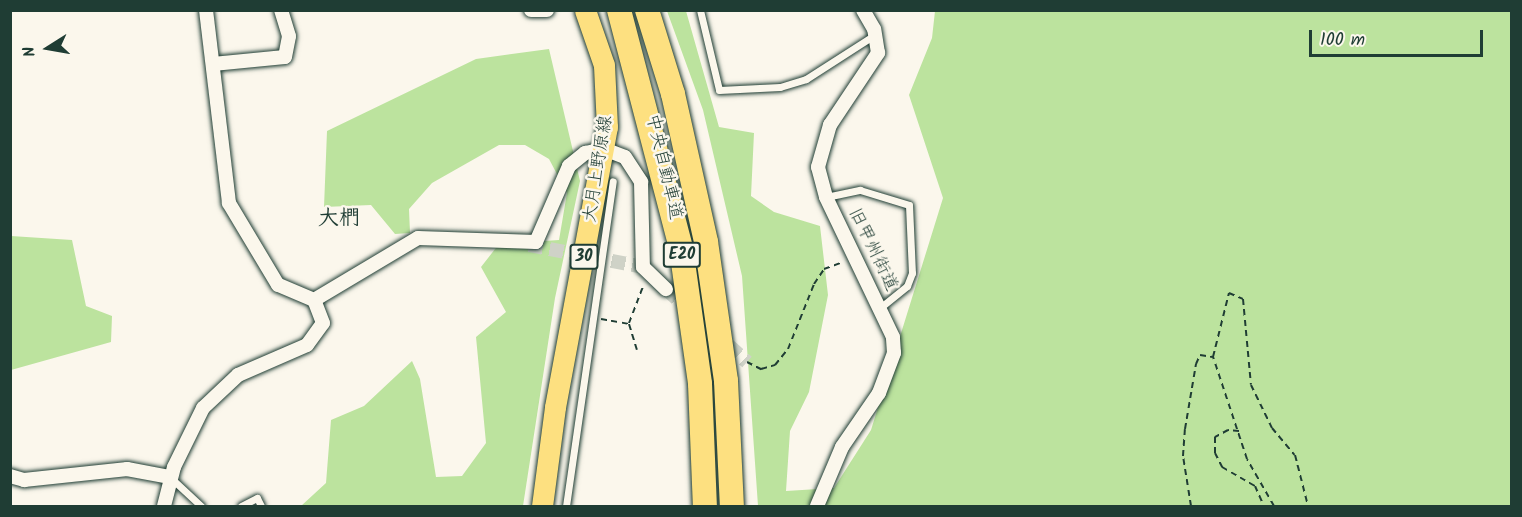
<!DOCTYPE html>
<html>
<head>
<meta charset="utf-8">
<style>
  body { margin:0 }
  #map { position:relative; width:1522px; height:517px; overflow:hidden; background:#fbf7ec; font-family:Kalam,"Klee One",sans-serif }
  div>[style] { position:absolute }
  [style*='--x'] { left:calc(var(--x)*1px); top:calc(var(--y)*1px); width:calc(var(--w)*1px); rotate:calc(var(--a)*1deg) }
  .green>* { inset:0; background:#bce39e }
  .street-tunnel>* { height:14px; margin-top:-7px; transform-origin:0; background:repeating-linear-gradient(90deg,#cfd2c7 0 14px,transparent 0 21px) }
  .path>* { height:2px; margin-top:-1px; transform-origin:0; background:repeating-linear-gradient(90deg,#1f3d34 0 6px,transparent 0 10.5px) }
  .roads { filter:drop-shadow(0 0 2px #1f3d34) drop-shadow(0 0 2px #1f3d34) }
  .lane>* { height:7px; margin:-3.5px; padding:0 3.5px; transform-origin:3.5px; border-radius:3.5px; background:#fbf7ec }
  .street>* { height:14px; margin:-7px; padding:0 7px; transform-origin:7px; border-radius:7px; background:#fbf7ec }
  .primary>* { height:21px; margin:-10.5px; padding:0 10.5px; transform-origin:10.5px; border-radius:10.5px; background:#fde080 }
  .highway>* { height:24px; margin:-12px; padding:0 12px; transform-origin:12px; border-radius:12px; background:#fde080 }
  span { translate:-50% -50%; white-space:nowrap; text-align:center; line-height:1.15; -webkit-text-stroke:5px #fbf7ec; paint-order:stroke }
  .shield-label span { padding:2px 4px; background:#fbf7ec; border:2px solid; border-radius:4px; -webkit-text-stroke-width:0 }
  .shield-label { font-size:16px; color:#1f3d34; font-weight:700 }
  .street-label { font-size:18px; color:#1f3d34 }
  .quarter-label { font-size:21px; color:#1f3d34; font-weight:700 }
  .frame { position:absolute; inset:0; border:12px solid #1f3d34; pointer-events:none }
  .north { position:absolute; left:18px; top:18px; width:60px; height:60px; -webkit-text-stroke:4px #fbf7ec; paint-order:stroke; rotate:259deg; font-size:16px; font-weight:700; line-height:24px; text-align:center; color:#1f3d34 }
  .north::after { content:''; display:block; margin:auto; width:21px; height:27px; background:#1f3d34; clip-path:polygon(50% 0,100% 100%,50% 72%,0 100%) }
  .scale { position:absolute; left:1309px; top:30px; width:174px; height:27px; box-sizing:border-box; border:3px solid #1f3d34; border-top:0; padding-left:8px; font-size:18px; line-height:21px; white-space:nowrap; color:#1f3d34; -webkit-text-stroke:4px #fbf7ec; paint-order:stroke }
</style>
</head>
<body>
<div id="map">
  <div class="green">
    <i style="clip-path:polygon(667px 11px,686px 11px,719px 127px,754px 133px,751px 196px,774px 212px,820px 226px,828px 295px,809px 392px,790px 431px,786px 491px,834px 488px,871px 430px,943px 198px,909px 95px,932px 38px,935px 11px,1511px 11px,1511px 506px,758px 506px,742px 276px,703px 110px)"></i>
    <i style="clip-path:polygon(549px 49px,580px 181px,555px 298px,523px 506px,301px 506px,326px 483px,331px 420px,364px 406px,412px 361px,420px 379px,436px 477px,462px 476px,486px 443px,476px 337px,506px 312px,481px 267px,499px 244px,559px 240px,567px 193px,549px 159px,525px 145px,499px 145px,432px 183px,409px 209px,410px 233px,395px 234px,371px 205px,324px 207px,327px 131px,476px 59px)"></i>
    <i style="clip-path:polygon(11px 236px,72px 240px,86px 306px,112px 316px,111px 342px,11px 370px)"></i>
  </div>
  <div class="street-tunnel">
    <i style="--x:529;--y:245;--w:116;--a:10.9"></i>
    <i style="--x:666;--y:289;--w:109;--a:42"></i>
  </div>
  <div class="path">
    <i style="--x:601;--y:319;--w:28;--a:10"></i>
    <i style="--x:629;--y:324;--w:27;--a:73"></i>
    <i style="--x:629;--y:323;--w:40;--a:-69"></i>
    <i style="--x:747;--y:362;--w:16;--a:27"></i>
    <i style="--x:761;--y:369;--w:15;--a:-16"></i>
    <i style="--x:775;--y:365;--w:21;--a:-51"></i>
    <i style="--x:788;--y:349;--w:70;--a:-68.2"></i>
    <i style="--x:814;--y:284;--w:18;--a:-56"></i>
    <i style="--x:824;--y:269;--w:20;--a:-20"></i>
    <i style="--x:1239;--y:431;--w:11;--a:-175"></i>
    <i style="--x:1228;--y:430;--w:15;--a:152"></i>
    <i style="--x:1215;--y:437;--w:16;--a:90"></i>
    <i style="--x:1215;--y:453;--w:16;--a:63"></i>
    <i style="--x:1222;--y:467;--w:38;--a:30"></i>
    <i style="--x:1255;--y:486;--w:22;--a:66"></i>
    <i style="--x:1191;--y:506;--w:51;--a:-99.1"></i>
    <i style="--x:1183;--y:456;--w:27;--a:-86"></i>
    <i style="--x:1185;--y:429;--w:66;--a:-80.4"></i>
    <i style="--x:1196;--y:364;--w:10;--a:-66"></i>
    <i style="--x:1200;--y:355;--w:13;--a:9"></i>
    <i style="--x:1274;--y:506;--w:54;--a:-119.9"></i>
    <i style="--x:1247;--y:459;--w:108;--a:-108.4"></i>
    <i style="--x:1213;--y:357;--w:66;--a:-76"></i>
    <i style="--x:1229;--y:293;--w:15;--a:23"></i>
    <i style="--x:1243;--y:299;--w:86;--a:84.7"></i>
    <i style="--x:1251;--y:385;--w:48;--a:64"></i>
    <i style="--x:1272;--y:428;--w:35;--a:50"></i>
    <i style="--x:1295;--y:455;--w:53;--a:75.7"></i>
  </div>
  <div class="roads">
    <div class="lane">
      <i style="--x:700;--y:10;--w:82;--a:76.6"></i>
      <i style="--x:719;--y:90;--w:61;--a:-2.8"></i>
      <i style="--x:780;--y:87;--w:27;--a:-17"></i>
      <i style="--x:806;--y:79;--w:83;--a:-32.7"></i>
      <i style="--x:826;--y:197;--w:35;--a:-12"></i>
      <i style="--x:860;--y:190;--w:51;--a:17"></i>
      <i style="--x:909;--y:205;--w:68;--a:87.5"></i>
      <i style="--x:912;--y:273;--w:14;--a:111"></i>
      <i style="--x:907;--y:286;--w:35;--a:141"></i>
      <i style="--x:172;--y:479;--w:40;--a:43"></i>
      <i style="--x:241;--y:506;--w:18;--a:-27"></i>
      <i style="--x:257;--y:498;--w:9;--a:63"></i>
      <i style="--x:566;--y:506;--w:328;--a:-81.8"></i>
    </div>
    <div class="street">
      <i style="--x:531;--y:10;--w:16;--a:0"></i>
      <i style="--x:213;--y:64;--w:72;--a:-5.6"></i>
      <i style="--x:285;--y:57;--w:21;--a:-79"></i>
      <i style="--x:289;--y:36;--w:27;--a:-107"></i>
      <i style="--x:314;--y:300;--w:121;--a:-30.8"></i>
      <i style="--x:418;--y:238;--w:118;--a:1.9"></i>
      <i style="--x:536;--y:242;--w:83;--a:-66.5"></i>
      <i style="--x:569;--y:166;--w:21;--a:-39"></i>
      <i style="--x:585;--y:153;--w:19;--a:-12"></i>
      <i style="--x:604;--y:149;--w:22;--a:21"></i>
      <i style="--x:625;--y:157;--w:30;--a:57"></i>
      <i style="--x:641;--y:182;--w:85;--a:88.7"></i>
      <i style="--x:643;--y:267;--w:32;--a:44"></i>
      <i style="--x:10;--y:476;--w:15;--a:16"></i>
      <i style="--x:24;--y:480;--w:104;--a:-6.1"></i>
      <i style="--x:127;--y:469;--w:44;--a:10.5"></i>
      <i style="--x:164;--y:506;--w:40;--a:-75.6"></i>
      <i style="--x:174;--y:467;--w:66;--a:-63.8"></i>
      <i style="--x:203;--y:408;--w:48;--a:-43.3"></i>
      <i style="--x:238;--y:375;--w:75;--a:-23.5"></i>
      <i style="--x:307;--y:345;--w:27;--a:-54"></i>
      <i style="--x:323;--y:323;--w:25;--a:-111"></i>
      <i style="--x:314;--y:300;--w:39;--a:-157"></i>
      <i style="--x:278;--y:285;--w:96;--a:-120.9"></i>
      <i style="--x:229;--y:203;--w:194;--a:-96.8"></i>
      <i style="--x:817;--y:506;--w:64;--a:-67"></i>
      <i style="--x:842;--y:447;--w:65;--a:-55.6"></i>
      <i style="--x:879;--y:393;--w:43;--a:-69.4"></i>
      <i style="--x:894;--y:353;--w:16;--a:-94"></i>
      <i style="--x:893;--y:337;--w:155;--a:-115.6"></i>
      <i style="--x:826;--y:197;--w:31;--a:-105"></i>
      <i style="--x:818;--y:167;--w:44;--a:-74.1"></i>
      <i style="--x:830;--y:125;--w:87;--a:-56.3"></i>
      <i style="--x:878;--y:53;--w:24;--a:-99"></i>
      <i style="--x:874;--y:29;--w:22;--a:-120"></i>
    </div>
    <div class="primary">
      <i style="--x:542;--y:506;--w:100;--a:-82.5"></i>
      <i style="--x:555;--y:407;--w:285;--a:-79.5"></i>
      <i style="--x:607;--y:127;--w:62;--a:-92.8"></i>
      <i style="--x:604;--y:65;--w:58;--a:-109.1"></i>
    </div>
    <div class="highway">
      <i style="--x:619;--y:10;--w:246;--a:75.4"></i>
      <i style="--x:681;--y:248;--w:137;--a:82"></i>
      <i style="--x:700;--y:384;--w:122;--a:87.7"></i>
      <i style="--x:647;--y:10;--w:88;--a:72.8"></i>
      <i style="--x:673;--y:94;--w:152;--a:77.4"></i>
      <i style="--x:706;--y:242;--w:140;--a:81.8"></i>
      <i style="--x:726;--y:381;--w:125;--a:87.3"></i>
    </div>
  </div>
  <div class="shield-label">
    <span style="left:682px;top:255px">E20</span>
    <span style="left:584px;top:257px">30</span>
  </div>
  <div class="street-label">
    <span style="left:663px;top:167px;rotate:77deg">中央自動車道</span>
    <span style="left:599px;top:169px;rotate:-81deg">大月上野原線</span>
    <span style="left:872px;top:250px;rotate:64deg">旧甲州街道</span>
  </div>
  <div class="quarter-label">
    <span style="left:339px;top:219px">大椚</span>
  </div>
  <div class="frame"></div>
  <div class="north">N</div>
  <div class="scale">100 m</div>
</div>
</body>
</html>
